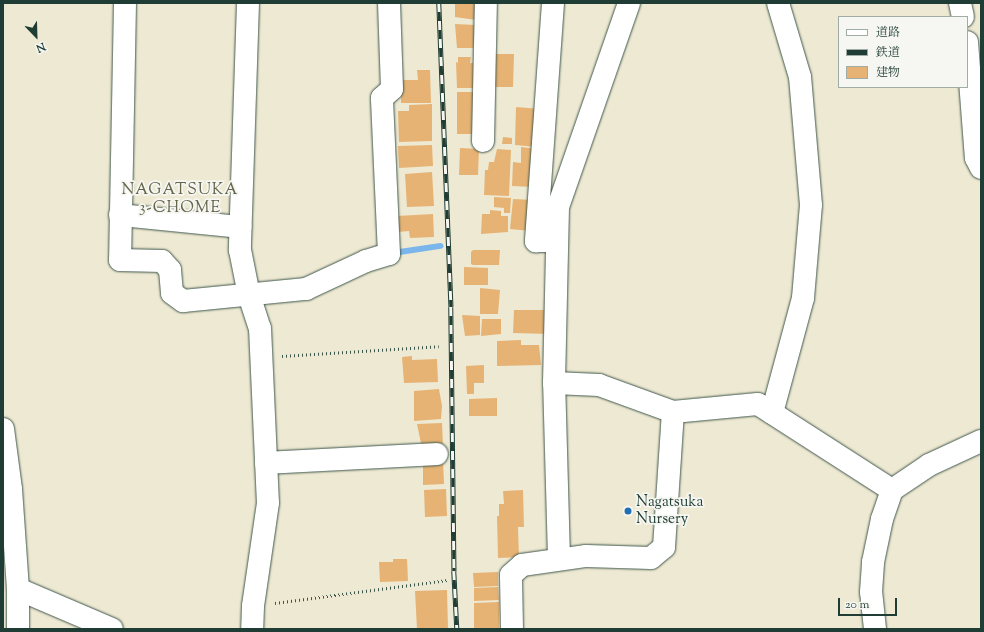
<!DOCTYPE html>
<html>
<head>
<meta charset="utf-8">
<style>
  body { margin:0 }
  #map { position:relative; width:984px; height:632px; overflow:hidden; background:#eee9d2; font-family:"Sorts Mill Goudy","Noto Serif JP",serif }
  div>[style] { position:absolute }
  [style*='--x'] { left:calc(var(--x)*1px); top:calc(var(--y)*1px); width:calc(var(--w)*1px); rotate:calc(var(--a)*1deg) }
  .stream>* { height:6px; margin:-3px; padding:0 3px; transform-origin:3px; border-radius:3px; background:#7ab5eb }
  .building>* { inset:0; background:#e6b374 }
  .path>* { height:2.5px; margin-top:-1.25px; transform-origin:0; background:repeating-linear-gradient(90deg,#3e574c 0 1px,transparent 0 4px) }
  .roads { filter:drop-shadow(0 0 1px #3e574c) drop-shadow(0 0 1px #3e574c) }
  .minor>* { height:22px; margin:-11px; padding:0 11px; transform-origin:11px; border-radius:11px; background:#fff }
  .major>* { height:22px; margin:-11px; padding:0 11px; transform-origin:11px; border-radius:11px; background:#fff }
  .rail>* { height:4.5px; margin-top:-2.25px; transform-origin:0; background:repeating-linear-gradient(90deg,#f6f6f2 0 9px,#1f3d34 0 18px); box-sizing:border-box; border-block:1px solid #1f3d34 }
  .dots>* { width:11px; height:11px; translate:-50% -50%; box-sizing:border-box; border:2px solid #f6f6f2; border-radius:50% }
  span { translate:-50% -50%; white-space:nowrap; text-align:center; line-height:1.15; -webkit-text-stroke:3.5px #f6f6f2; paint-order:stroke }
  .poi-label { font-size:15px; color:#1f3d34 }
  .left { translate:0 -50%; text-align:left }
  .neighbourhood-label { font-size:16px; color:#65664a; letter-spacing:1px }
  .frame { position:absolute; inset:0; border:4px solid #1f3d34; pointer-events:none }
  .legend { position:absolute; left:838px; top:16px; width:130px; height:72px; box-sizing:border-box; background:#f6f6f2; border:1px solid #a0aca6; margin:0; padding:5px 7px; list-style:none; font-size:12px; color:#1f3d34 }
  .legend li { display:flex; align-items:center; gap:8px; height:20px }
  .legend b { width:20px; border:1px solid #a0aca6 }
  .north { position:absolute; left:16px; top:16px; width:40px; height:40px; -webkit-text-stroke:3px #f6f6f2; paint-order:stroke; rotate:157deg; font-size:11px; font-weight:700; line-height:16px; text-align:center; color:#1f3d34 }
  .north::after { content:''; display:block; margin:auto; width:14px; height:18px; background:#1f3d34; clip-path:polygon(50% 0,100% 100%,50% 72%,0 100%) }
  .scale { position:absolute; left:838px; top:598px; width:59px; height:18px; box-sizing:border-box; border:2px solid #1f3d34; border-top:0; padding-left:5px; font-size:12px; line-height:14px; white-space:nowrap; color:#1f3d34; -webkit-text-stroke:3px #f6f6f2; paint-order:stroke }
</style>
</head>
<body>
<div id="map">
  <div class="stream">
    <i style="--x:393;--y:253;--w:48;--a:-8.5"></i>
  </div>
  <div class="building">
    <i style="clip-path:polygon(455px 3px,477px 3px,476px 20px,455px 17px)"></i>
    <i style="clip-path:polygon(455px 24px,476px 25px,473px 48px,457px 48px)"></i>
    <i style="clip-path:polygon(489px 54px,514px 54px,513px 87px,488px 87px)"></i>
    <i style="clip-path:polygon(458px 57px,471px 57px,470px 63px,473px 63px,473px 88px,457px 88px,456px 62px,458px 63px)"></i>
    <i style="clip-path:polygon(417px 70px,430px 70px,431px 103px,401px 103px,401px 80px,418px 80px)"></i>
    <i style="clip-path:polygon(457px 92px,473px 92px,473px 134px,457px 134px)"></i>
    <i style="clip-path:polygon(432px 104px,432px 141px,399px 142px,398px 111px,409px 111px,409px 105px)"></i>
    <i style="clip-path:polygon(516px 107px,540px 109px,537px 147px,515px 145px)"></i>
    <i style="clip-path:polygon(503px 137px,512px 138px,512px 144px,502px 144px)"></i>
    <i style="clip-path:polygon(432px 145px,433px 166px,399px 168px,398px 146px)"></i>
    <i style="clip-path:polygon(521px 147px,538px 149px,534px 187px,512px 186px,513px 162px,521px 163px)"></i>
    <i style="clip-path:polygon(460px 148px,479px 149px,478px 175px,459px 175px)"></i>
    <i style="clip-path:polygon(497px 149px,511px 150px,509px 196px,484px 195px,485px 170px,488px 170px,489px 162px,494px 162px)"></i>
    <i style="clip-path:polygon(432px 172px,434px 206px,407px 207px,405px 174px)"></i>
    <i style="clip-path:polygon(494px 197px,511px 198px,510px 213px,504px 213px,504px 208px,494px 207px)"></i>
    <i style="clip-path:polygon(513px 199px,533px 200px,531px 231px,510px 229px)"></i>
    <i style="clip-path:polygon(490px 210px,501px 211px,501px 216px,508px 216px,508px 232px,481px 234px,482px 214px,490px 214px)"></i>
    <i style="clip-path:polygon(433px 214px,434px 237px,410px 238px,409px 231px,398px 232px,397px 216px)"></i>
    <i style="clip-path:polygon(473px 250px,500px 250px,499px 265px,473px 265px,471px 264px,471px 252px)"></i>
    <i style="clip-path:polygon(464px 267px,488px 268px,488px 285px,464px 285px)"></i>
    <i style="clip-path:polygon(480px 288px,500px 290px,498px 314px,480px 314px)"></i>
    <i style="clip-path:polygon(514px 310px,550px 310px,549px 334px,513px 333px)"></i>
    <i style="clip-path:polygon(462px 315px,480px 316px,480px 335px,465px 336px)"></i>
    <i style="clip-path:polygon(482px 319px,501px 319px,501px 334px,481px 336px)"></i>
    <i style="clip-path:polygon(521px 340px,521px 345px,539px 345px,541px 365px,497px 366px,497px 341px)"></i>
    <i style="clip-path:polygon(412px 356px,412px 360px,437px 359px,438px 382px,404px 383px,402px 357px)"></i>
    <i style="clip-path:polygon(484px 365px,484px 383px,474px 383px,474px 394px,467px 394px,466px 366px)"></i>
    <i style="clip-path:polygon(439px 389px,442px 406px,441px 419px,414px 421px,414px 391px)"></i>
    <i style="clip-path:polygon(497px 398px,497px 416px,469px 416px,469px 399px)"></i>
    <i style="clip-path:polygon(442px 423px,443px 447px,422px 448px,417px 424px)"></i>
    <i style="clip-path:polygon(443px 461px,444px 484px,423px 485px,423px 462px)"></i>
    <i style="clip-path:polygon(446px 489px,447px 516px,425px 517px,424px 490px)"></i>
    <i style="clip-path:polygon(523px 490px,524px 527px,518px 527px,519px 557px,498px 558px,497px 516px,499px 516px,499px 504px,504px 504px,503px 491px)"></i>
    <i style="clip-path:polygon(393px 559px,407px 559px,408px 581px,380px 582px,379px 562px,393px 562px)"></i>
    <i style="clip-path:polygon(498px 572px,498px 586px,474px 587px,473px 573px)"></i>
    <i style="clip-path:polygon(498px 587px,499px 600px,474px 601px,474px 588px)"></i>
    <i style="clip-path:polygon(447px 590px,448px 629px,417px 629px,415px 591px)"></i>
    <i style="clip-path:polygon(499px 602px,499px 629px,474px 629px,474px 603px)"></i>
  </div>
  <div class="path">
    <i style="--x:282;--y:356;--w:157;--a:-3.6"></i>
    <i style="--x:275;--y:603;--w:174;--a:-7.6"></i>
  </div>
  <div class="roads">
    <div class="minor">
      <i style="--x:125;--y:3;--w:257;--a:91.1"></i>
      <i style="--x:120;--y:260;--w:42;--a:1.4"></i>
      <i style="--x:162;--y:261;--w:12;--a:48"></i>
      <i style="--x:170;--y:270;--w:23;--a:85"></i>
      <i style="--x:172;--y:293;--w:14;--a:36"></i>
      <i style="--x:183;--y:301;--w:124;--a:-5.6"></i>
      <i style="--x:306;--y:289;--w:66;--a:-25"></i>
      <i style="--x:366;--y:261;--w:24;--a:-17"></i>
      <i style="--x:389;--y:254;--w:156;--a:-92.6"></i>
      <i style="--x:382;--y:98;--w:13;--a:-42"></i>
      <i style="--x:392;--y:89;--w:86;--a:-92"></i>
      <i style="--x:248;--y:3;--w:247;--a:91.9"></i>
      <i style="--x:240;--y:250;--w:46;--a:78.7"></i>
      <i style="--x:249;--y:295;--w:35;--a:72"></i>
      <i style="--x:260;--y:328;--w:175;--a:87.4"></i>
      <i style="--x:268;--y:503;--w:104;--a:98.3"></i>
      <i style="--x:253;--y:606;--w:23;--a:92"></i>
      <i style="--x:553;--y:3;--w:239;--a:94.1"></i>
      <i style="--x:536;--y:241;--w:21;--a:0"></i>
      <i style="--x:960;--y:3;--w:14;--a:78"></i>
      <i style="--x:967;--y:42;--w:116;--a:85.6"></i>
      <i style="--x:976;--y:158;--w:11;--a:63"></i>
      <i style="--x:483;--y:141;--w:138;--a:-88.8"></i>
      <i style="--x:120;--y:215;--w:121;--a:5.7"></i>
      <i style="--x:554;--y:383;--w:45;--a:2.5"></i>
      <i style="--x:599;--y:385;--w:79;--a:20"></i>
      <i style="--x:673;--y:412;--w:85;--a:-5.4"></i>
      <i style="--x:758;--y:404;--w:159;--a:32.7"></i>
      <i style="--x:772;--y:413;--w:119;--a:-74.9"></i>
      <i style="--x:803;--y:298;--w:93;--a:-85.1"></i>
      <i style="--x:811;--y:205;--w:128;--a:-94.9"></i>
      <i style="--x:800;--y:77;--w:77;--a:-106.6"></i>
      <i style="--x:266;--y:463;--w:171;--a:-3"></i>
      <i style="--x:559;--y:558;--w:175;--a:-91.6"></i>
      <i style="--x:554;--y:383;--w:176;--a:-88.7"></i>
      <i style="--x:558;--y:207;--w:216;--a:-70.8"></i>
      <i style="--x:18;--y:589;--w:102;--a:23.1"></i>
      <i style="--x:512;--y:629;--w:54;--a:-91.1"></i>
      <i style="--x:511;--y:575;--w:15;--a:-42"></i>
      <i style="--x:522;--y:565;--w:65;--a:-8"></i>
      <i style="--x:586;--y:556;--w:65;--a:1.8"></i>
      <i style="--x:651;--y:558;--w:17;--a:-40"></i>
      <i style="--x:664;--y:547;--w:135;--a:-86.2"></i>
      <i style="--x:875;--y:629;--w:37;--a:-96"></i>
      <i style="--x:871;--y:592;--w:30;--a:-86"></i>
      <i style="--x:873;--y:562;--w:44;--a:-78.2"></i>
      <i style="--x:882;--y:519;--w:31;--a:-71"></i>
      <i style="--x:892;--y:490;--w:45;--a:-34"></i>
      <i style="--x:929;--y:465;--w:57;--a:-24.8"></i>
    </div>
    <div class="major">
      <i style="--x:3;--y:429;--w:61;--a:82.4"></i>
      <i style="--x:11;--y:489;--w:100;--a:86"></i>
      <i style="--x:18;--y:589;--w:40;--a:90"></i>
    </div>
  </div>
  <div class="rail">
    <i style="--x:439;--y:3;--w:304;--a:87.7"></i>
    <i style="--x:451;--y:307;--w:264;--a:89.3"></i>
    <i style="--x:454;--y:571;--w:58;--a:87"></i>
  </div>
  <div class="dots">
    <i style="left:628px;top:511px;background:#1f6fb2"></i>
  </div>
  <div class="poi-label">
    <span class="left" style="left:636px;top:511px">Nagatsuka<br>Nursery</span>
  </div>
  <div class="neighbourhood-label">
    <span style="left:180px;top:200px">NAGATSUKA<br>3-CHOME</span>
  </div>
  <div class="frame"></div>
  <ul class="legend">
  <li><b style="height:5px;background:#fff"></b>道路</li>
  <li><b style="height:5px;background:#1f3d34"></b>鉄道</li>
  <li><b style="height:11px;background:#e6b374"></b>建物</li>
  </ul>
  <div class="north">N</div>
  <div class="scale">20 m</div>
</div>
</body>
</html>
